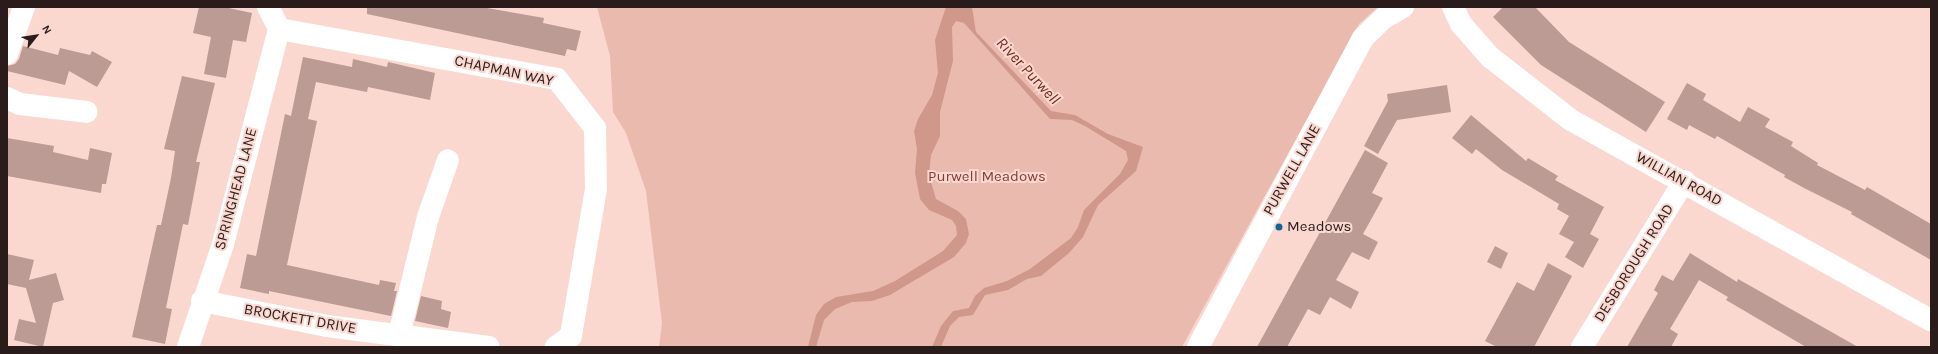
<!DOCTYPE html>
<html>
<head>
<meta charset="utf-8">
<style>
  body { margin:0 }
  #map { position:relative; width:1938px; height:354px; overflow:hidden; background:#fad7cf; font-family:Karla,sans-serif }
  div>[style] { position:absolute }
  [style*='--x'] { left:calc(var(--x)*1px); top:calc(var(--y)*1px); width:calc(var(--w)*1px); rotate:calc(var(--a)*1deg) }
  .green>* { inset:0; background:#eabaaf }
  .water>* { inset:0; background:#d0988b }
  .building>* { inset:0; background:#bb9b93 }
  .minor>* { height:22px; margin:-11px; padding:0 11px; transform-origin:11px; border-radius:11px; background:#fff }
  .dots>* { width:11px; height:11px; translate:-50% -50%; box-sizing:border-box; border:2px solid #fad7cf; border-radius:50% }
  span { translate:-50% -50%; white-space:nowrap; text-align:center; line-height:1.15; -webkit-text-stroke:4px #fad7cf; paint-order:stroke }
  .street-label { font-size:15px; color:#291c1a }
  .park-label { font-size:15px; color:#853e30 }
  .poi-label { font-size:15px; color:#291c1a }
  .left { translate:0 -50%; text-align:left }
  .water-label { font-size:16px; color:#6e291c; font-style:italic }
  .frame { position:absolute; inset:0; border:8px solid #291c1a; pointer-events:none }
  .north { position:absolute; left:16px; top:16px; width:40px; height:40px; -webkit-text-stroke:3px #fad7cf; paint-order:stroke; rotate:60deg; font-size:11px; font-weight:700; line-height:16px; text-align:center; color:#291c1a }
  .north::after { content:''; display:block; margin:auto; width:14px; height:18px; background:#291c1a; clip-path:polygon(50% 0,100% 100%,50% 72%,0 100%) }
</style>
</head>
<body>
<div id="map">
  <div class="green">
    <i style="clip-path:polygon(597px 7px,1378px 7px,1359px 24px,1182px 347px,659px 347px,662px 323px,646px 191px,626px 133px,613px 112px,610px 56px)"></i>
  </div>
  <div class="water">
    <i style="clip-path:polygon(946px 7px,972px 7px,976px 32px,1051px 111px,1075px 115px,1108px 134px,1143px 147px,1136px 171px,1098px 205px,1083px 237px,1069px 253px,1041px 276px,1027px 279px,1008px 290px,985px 295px,973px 315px,959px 317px,950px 326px,941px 347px,932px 347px,941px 326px,953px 311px,969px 308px,975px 296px,984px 288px,1007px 281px,1030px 269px,1071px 238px,1078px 227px,1084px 210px,1120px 174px,1128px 160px,1126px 151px,1085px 126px,1072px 120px,1050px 119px,964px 23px,956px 21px,952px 27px,953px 61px,940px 112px,940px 136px,931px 155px,929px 175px,936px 199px,958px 211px,966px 219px,969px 234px,966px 243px,954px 257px,890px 295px,872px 301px,852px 302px,835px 309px,824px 320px,816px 347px,808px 347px,816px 315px,824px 304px,836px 297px,873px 291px,895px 281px,943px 251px,957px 235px,956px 226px,952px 220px,929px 210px,920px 199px,915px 173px,917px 149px,914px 131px,918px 119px,932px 95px,938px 73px,935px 40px)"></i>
  </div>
  <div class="building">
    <i style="clip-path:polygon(199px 7px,224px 7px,252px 13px,246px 42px,233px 40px,226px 78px,204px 74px,211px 37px,193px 33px)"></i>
    <i style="clip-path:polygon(367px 7px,481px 7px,544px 18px,543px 23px,581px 31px,576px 51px,567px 49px,565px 56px,367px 14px)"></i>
    <i style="clip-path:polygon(1503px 7px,1535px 7px,1569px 42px,1665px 102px,1646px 132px,1541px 65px,1493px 17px)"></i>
    <i style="clip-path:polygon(23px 46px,58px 55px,60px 48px,90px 55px,92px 51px,112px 62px,97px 87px,69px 71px,65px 85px,7px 71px,7px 66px,15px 64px,19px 59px)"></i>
    <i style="clip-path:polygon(303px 57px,352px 67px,353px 59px,387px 67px,388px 62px,435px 73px,430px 100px,368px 87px,367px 92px,316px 82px,308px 119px,317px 121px,287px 265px,379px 285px,380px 280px,396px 283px,394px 291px,397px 291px,391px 316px,269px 291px,269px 294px,240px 288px,247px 254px,256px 256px,285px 114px,291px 116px)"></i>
    <i style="clip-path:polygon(182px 76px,215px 83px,196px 162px,200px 162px,188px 225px,183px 224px,166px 308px,172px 309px,165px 344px,132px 337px,157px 225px,161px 225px,171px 178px,175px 151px,164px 149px)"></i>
    <i style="clip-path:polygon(1687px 83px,1706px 94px,1703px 100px,1740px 122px,1748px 107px,1770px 119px,1765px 127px,1793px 142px,1791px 146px,1818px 163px,1817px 165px,1865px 190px,1867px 187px,1931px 224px,1931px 260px,1851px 214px,1852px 212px,1804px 188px,1784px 177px,1785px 175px,1717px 136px,1715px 139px,1689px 125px,1687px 130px,1667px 119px)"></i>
    <i style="clip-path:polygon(1447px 85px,1451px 112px,1397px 120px,1378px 154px,1364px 146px,1388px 101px,1387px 94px)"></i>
    <i style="clip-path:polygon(1471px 115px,1526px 161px,1528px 158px,1558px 176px,1555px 180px,1604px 207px,1590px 234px,1599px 239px,1583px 268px,1565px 257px,1574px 242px,1559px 234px,1569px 216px,1557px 209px,1559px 204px,1502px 170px,1476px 149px,1472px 154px,1452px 138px)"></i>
    <i style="clip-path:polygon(7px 138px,54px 146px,53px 152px,88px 160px,90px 148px,112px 153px,106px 184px,102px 184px,101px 193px,7px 176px)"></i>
    <i style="clip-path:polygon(1365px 150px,1388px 163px,1372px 193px,1383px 198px,1363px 234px,1378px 242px,1369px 260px,1352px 252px,1336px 280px,1359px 292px,1351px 309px,1330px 297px,1320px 315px,1308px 309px,1287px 347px,1257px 347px)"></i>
    <i style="clip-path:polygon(1495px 246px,1508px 253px,1501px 269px,1487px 262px)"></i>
    <i style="clip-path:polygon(1690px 253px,1737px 282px,1738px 279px,1858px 347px,1806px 347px,1726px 300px,1728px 297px,1699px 280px,1670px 329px,1678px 334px,1671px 347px,1627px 347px,1658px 293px,1654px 290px,1662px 275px,1673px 281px)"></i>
    <i style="clip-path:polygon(7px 254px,34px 260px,29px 280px,56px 273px,64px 300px,53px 303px,43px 347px,14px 340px,19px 319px,36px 323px,26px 288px,7px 284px)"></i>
    <i style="clip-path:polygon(1548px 263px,1572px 276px,1534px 347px,1497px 347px,1485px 341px,1517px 282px,1534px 291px)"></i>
    <i style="clip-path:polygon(421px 296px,442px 301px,441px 309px,451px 312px,448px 328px,415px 321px)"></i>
  </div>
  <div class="minor">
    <i style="--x:268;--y:7;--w:25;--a:63"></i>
    <i style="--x:1453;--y:7;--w:19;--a:65"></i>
    <i style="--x:1461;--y:24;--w:44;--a:48.7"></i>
    <i style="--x:1490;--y:57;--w:103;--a:37.9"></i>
    <i style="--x:1571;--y:120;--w:412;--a:29.1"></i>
    <i style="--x:279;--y:29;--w:282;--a:10.2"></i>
    <i style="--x:557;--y:79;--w:62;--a:52.2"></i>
    <i style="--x:595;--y:128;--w:61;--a:89.1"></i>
    <i style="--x:596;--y:189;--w:149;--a:99.7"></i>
    <i style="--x:571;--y:336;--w:19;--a:144"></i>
    <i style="--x:7;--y:54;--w:50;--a:-70.1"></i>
    <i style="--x:7;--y:98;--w:14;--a:25"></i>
    <i style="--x:20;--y:104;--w:67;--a:6.8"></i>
    <i style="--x:202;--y:301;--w:127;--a:11.3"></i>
    <i style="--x:327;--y:326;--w:163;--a:7.4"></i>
    <i style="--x:399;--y:335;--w:122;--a:-76.2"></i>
    <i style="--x:428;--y:217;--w:60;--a:-70.7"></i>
    <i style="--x:188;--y:347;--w:109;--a:-71.2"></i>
    <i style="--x:223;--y:244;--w:222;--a:-75.4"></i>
    <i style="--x:1198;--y:347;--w:350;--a:-61.9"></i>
    <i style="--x:1363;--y:38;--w:29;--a:-44"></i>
    <i style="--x:1384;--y:18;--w:22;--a:-30"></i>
    <i style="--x:1582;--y:347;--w:195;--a:-58.4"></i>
  </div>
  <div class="dots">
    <i style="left:1279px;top:227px;background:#156496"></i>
  </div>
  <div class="street-label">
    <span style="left:504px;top:71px;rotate:12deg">CHAPMAN WAY</span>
    <span style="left:1292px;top:170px;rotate:-61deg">PURWELL LANE</span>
    <span style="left:1679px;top:179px;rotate:29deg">WILLIAN ROAD</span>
    <span style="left:236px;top:189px;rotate:-75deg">SPRINGHEAD LANE</span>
    <span style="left:1634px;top:263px;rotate:-58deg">DESBOROUGH ROAD</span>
    <span style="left:300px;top:319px;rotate:10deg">BROCKETT DRIVE</span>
  </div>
  <div class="park-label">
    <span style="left:987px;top:177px">Purwell Meadows</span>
  </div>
  <div class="poi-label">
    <span class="left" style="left:1287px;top:227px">Meadows</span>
  </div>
  <div class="water-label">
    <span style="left:1028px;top:71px;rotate:47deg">River Purwell</span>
  </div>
  <div class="frame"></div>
  <div class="north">N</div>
</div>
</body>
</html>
